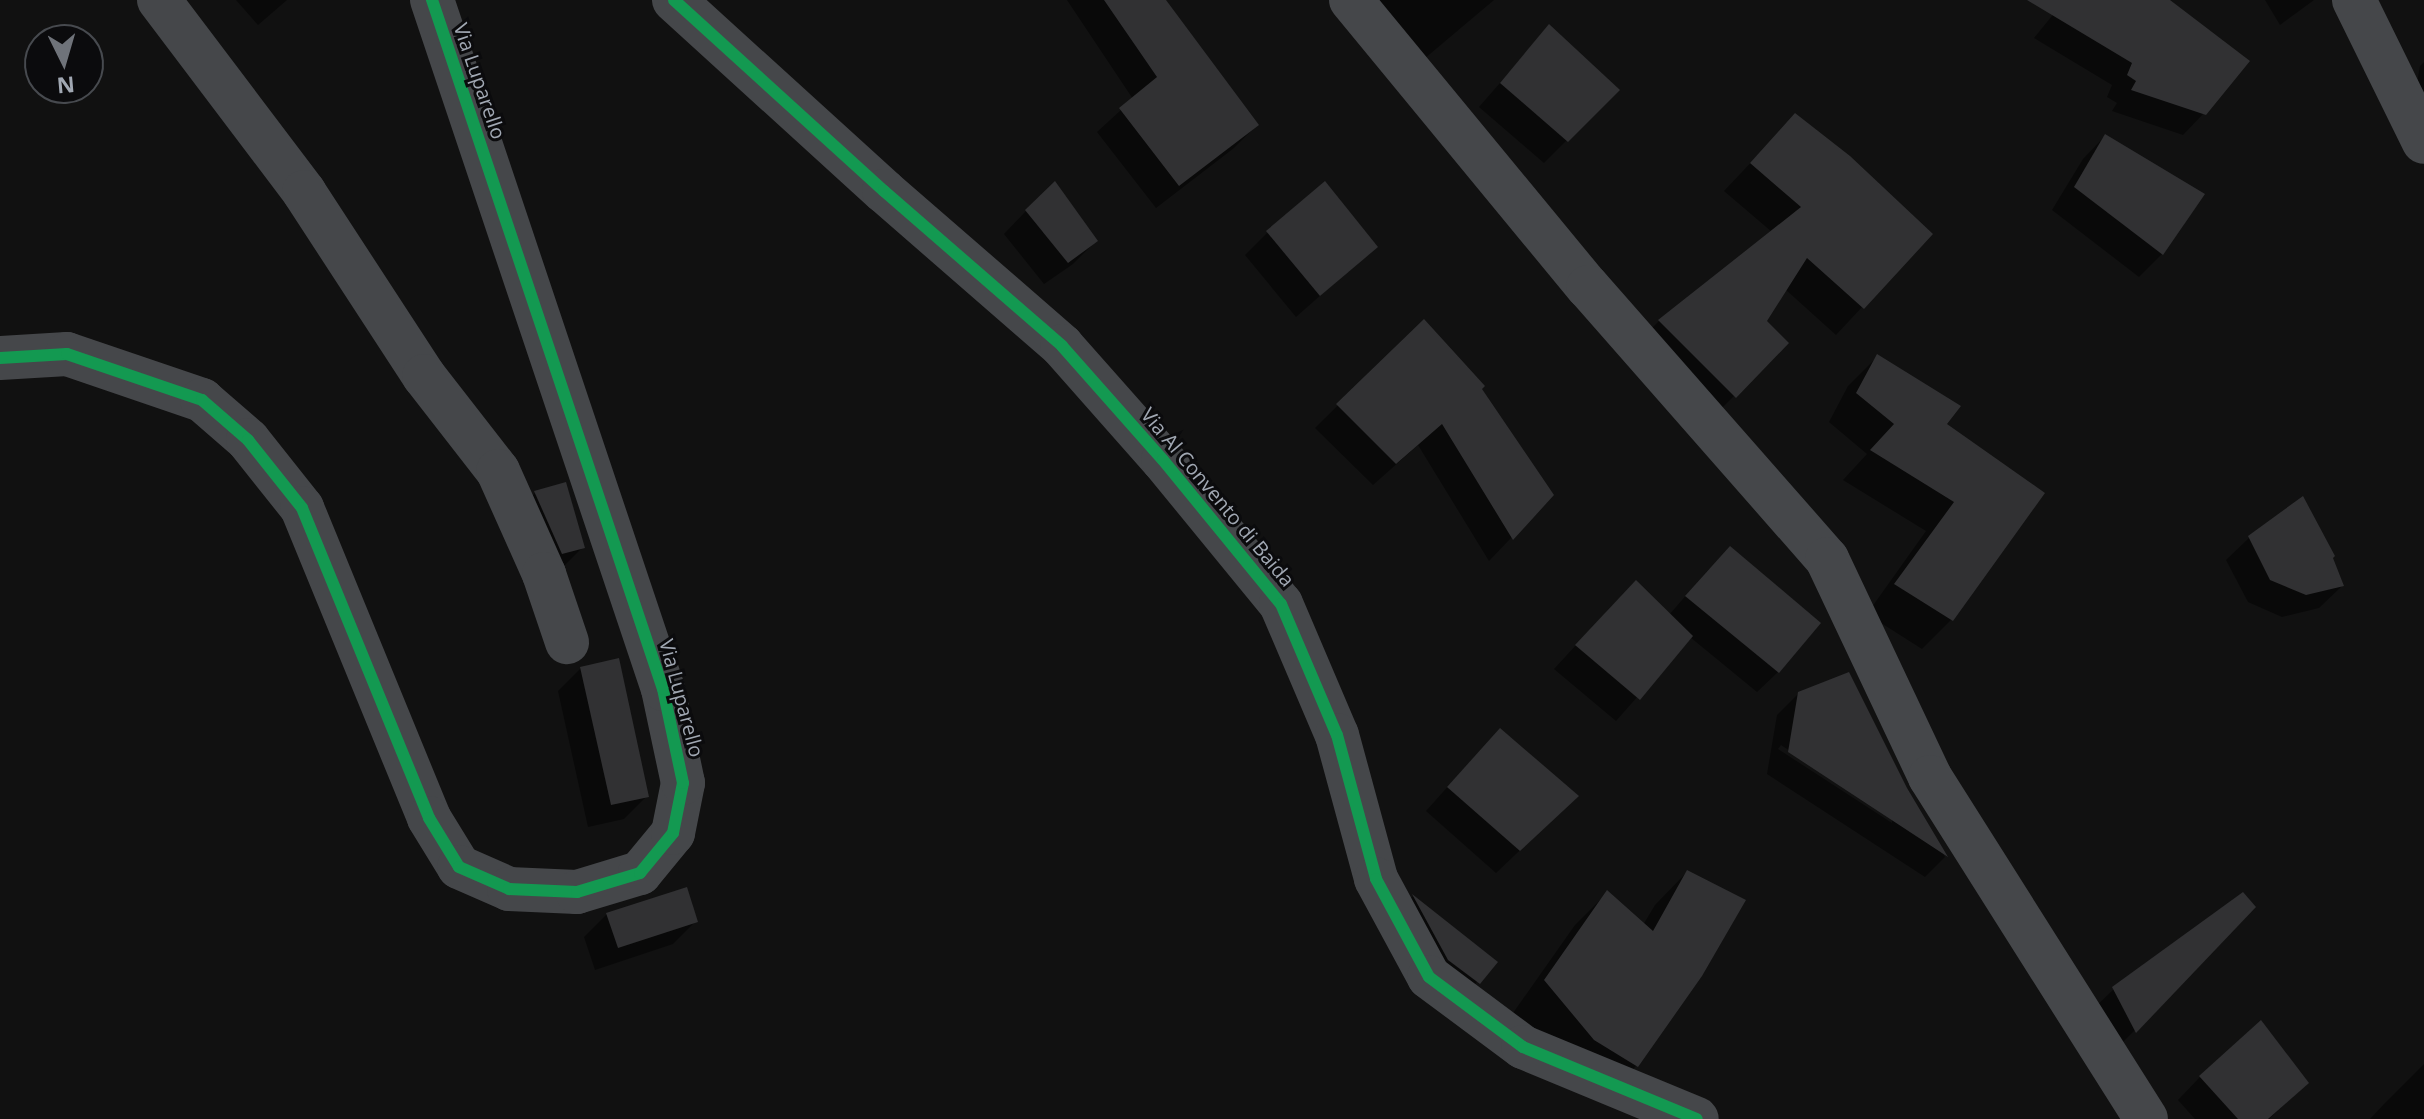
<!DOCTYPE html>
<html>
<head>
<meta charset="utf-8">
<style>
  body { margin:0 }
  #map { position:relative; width:2424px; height:1119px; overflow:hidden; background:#111; font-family:"Open Sans",sans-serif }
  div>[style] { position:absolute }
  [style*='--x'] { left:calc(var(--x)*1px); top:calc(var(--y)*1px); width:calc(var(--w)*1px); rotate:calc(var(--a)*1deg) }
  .shadow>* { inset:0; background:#0007 }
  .building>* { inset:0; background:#313133 }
  .minor>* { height:44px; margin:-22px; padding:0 22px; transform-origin:22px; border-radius:22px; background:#45474a }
  .cycleway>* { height:12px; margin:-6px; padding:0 6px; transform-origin:6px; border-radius:6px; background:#139951 }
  span { translate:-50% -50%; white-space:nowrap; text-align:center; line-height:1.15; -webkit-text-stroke:6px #0b0b0d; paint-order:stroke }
  .street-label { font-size:20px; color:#a1a8b3 }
  .north { position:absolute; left:24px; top:24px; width:80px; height:80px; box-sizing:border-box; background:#0b0b0d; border:2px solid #474a4f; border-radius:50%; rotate:175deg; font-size:22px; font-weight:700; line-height:32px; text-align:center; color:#a1a8b3 }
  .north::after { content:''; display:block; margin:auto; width:28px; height:36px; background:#6f737a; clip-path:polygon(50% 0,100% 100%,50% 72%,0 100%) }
</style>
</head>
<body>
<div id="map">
  <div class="shadow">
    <i style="clip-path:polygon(236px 0,287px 0,258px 25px)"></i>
    <i style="clip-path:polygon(1067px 0,1163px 0,1257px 125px,1234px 148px,1156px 208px,1097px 132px,1133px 99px)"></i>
    <i style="clip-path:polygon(1369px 0,1494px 0,1424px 59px)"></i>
    <i style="clip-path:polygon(2065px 0,2167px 0,2204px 113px,2183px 135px,2112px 111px,2117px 103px,2107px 97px,2112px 85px,2034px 38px)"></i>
    <i style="clip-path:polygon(2265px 0,2314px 0,2280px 25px)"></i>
    <i style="clip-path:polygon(1549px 27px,1617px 90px,1544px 163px,1479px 107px)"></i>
    <i style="clip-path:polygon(2424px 62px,2424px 142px,2409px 128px,2420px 66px)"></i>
    <i style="clip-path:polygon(1795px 116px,1930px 234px,1836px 335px,1785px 289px,1765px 321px,1734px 396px,1707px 423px,1632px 348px,1659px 321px,1772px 232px,1724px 191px)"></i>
    <i style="clip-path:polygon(2105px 136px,2202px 195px,2162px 254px,2139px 277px,2052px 210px,2083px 159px)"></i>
    <i style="clip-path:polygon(1026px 211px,1096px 241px,1073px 264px,1044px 284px,1004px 234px)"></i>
    <i style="clip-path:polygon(1268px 232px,1375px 247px,1296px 317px,1245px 255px)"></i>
    <i style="clip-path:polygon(1423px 321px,1480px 389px,1552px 495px,1489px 561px,1418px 445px,1373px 485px,1315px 428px)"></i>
    <i style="clip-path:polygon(1877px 357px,1945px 425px,2043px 493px,1951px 620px,1922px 649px,1867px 614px,1926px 531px,1843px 480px,1867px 454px,1829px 422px,1848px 386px)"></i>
    <i style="clip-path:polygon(535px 493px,583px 547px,560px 570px,513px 515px)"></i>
    <i style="clip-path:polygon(2249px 538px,2330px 558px,2342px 586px,2319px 608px,2282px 617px,2248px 602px,2226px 560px)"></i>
    <i style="clip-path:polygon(1709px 569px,1778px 672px,1757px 692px,1690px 637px,1616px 721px,1554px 669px,1613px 605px,1669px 615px)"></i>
    <i style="clip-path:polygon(581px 668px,647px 796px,624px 819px,588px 827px,558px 691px)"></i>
    <i style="clip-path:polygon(evenodd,1799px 693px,1906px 789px,1945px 857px,1925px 877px,1767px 774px,1777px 715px,1799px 693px,1781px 745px,1892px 818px,1892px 823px,1778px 749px,1781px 745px)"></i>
    <i style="clip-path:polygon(1478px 753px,1554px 818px,1496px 873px,1426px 811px)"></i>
    <i style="clip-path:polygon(1687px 872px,1700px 975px,1636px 1066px,1604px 1099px,1513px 1013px,1575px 925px,1607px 893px,1643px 925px,1655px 905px)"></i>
    <i style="clip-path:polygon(1413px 896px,1495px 962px,1467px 993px,1402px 907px)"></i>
    <i style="clip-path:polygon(2253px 907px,2134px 1031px,2112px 1053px,2091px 1011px,2114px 989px)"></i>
    <i style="clip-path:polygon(607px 914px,696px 921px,673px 944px,595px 970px,584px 937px)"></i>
    <i style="clip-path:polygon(2424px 1064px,2424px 1119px,2370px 1119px,2385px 1103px)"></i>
    <i style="clip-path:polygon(2200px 1077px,2307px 1083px,2269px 1119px,2195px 1119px,2178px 1100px)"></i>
  </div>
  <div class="building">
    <i style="clip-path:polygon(1104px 0,1166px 0,1259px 125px,1179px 186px,1119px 108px,1157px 77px)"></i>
    <i style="clip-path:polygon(2027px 0,2170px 0,2250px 61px,2206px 115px,2131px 90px,2136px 81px,2127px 75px,2132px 63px)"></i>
    <i style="clip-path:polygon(1549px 24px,1620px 90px,1568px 142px,1500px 83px)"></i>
    <i style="clip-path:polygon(1795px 113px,1850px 156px,1933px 234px,1864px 309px,1807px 258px,1767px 321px,1789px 343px,1736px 398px,1658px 320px,1801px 207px,1750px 163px)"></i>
    <i style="clip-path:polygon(2105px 134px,2205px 194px,2163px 255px,2074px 187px)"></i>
    <i style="clip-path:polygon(1055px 181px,1098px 241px,1068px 263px,1025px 210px)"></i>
    <i style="clip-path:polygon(1325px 181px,1378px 247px,1320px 296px,1266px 231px)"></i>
    <i style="clip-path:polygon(1424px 319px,1485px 386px,1482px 389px,1554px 495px,1513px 540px,1442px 424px,1396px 464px,1336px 404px)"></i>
    <i style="clip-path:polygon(1877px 354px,1961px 406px,1947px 424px,2045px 493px,1953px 621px,1894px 584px,1954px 502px,1870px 450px,1894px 424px,1856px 393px)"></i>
    <i style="clip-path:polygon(566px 482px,585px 548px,562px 554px,534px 491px)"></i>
    <i style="clip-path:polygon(2303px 496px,2335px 556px,2333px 558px,2344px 586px,2306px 595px,2270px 580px,2248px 536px)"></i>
    <i style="clip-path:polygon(1730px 546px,1821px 623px,1779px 673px,1685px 596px)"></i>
    <i style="clip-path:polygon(1636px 580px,1693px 636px,1640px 700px,1575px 645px)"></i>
    <i style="clip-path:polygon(619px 658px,649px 797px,611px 805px,580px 667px)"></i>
    <i style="clip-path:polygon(1849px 672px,1907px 788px,1948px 857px,1788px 752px,1798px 692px)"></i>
    <i style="clip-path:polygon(1500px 728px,1579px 796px,1520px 851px,1447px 787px)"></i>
    <i style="clip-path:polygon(1687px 870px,1746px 900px,1702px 976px,1638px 1067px,1594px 1040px,1544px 980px,1607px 890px,1653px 931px)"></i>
    <i style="clip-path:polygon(687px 887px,698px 922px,618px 948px,606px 913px)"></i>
    <i style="clip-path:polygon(2243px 892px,2256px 907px,2136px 1033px,2112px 987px)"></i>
    <i style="clip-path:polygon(1412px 894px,1498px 962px,1480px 984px,1448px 960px)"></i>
    <i style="clip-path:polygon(2261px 1020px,2309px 1083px,2268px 1119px,2238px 1119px,2199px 1076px)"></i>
  </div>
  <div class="minor">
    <i style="--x:159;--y:0;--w:241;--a:52.9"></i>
    <i style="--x:304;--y:192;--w:220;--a:56.9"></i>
    <i style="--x:424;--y:376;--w:120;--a:52.1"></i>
    <i style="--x:498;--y:471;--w:113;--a:65.9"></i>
    <i style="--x:544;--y:574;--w:72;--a:71.3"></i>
    <i style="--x:674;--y:0;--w:284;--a:42.3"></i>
    <i style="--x:884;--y:191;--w:236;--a:41"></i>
    <i style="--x:1062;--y:346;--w:152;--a:48.5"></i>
    <i style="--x:1163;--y:460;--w:186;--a:50.7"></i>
    <i style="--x:1281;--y:604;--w:142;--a:66.9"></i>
    <i style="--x:1337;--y:735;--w:149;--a:74.8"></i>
    <i style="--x:1376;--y:879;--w:111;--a:61.6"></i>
    <i style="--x:1429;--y:977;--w:117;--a:36.7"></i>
    <i style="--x:1523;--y:1047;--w:188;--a:22.5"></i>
    <i style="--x:1351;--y:0;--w:372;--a:50.5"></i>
    <i style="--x:1588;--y:287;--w:362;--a:48.7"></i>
    <i style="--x:1827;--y:559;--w:241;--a:64.7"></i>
    <i style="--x:1930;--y:777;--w:404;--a:57.7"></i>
    <i style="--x:2354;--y:0;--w:158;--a:63.8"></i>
    <i style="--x:0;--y:358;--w:67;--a:-3.4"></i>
    <i style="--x:67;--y:354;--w:143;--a:18.8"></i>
    <i style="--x:202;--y:400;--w:61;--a:41"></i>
    <i style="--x:248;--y:440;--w:87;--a:51.5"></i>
    <i style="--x:302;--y:508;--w:335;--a:67.7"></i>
    <i style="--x:429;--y:818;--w:57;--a:58.5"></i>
    <i style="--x:459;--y:867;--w:55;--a:23.7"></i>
    <i style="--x:509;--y:889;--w:68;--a:2.5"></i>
    <i style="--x:577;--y:892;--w:66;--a:-16.8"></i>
    <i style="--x:640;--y:873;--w:52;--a:-50.5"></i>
    <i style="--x:673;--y:833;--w:51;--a:-78.7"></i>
    <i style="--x:683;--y:783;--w:96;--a:-102"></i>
    <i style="--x:663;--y:689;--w:727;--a:-108.53"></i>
  </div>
  <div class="cycleway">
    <i style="--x:674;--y:0;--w:284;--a:42.3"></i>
    <i style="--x:884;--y:191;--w:236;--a:41"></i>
    <i style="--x:1062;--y:346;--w:152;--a:48.5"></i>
    <i style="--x:1163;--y:460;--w:186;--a:50.7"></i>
    <i style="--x:1281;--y:604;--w:142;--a:66.9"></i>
    <i style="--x:1337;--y:735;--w:149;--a:74.8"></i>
    <i style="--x:1376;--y:879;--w:111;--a:61.6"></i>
    <i style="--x:1429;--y:977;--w:117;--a:36.7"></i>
    <i style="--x:1523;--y:1047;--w:188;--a:22.5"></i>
    <i style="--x:0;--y:358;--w:67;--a:-3.4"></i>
    <i style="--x:67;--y:354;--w:143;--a:18.8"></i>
    <i style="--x:202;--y:400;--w:61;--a:41"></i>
    <i style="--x:248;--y:440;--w:87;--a:51.5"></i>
    <i style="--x:302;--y:508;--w:335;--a:67.7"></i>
    <i style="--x:429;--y:818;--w:57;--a:58.5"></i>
    <i style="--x:459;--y:867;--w:55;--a:23.7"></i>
    <i style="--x:509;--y:889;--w:68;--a:2.5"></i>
    <i style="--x:577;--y:892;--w:66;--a:-16.8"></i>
    <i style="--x:640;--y:873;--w:52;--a:-50.5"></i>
    <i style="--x:673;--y:833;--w:51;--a:-78.7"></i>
    <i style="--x:683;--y:783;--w:96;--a:-102"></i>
    <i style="--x:663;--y:689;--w:727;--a:-108.53"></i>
  </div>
  <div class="street-label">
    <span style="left:480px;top:81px;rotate:71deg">Via Luparello</span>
    <span style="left:1218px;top:497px;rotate:50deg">Via Al Convento di Baida</span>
    <span style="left:682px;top:698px;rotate:75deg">Via Luparello</span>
  </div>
  <div class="north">N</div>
</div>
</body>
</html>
